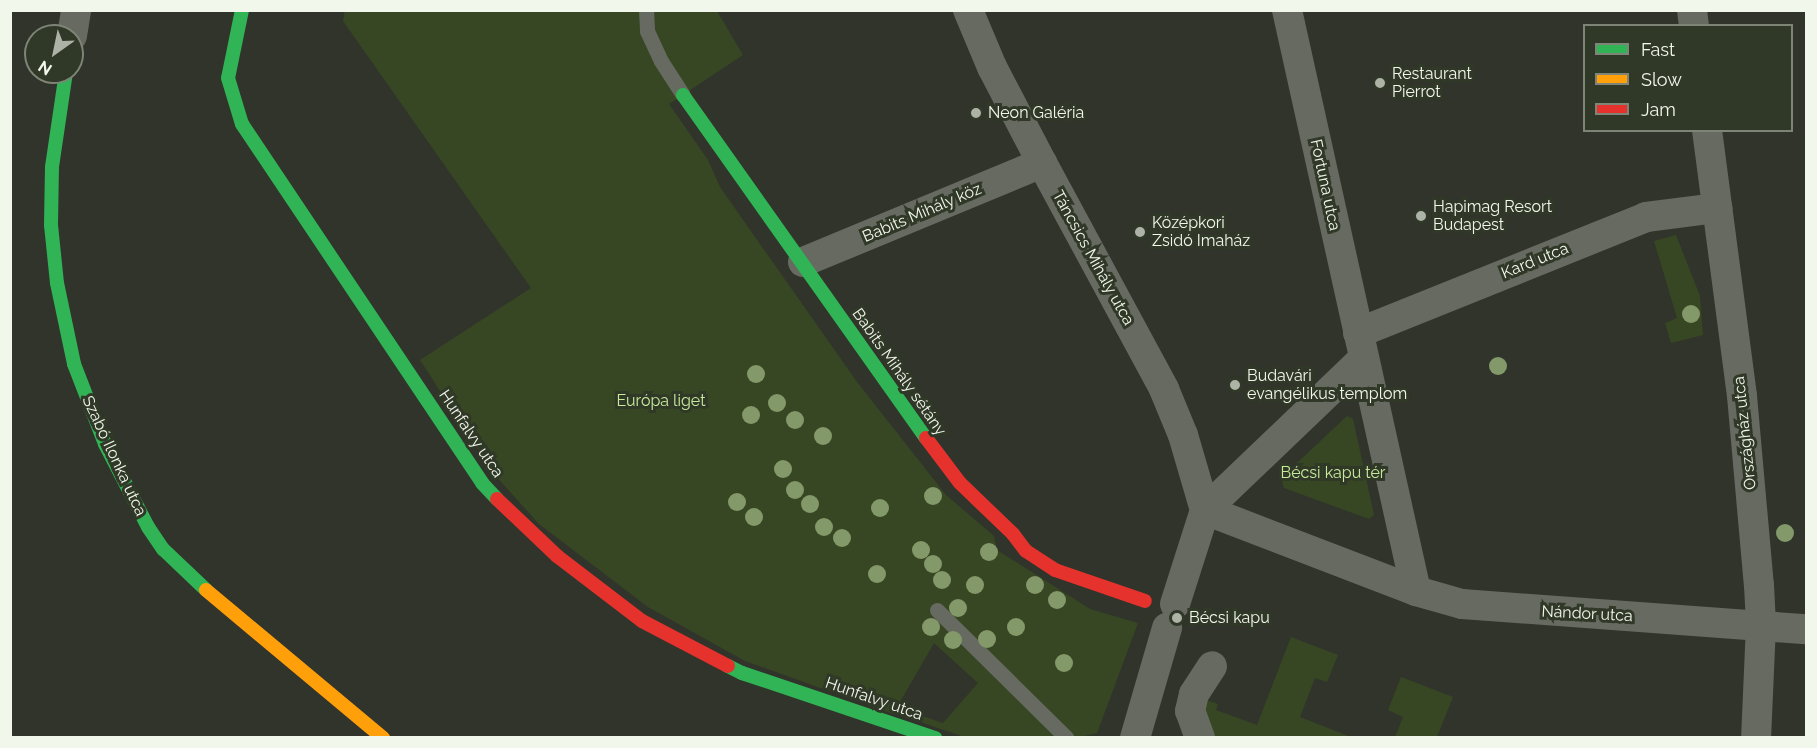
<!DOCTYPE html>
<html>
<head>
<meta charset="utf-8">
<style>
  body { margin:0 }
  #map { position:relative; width:1817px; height:748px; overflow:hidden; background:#30342b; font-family:Raleway,sans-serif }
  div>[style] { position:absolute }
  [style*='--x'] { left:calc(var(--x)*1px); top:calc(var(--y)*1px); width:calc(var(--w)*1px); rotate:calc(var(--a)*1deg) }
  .green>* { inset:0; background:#384723 }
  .lane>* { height:15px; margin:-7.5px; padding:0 7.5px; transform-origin:7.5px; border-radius:7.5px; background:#666a61 }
  .street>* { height:30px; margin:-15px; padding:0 15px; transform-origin:15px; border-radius:15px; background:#666a61 }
  .fast>* { height:14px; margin:-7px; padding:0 7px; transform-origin:7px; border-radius:7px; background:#30b455 }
  .slow>* { height:14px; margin:-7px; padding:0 7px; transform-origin:7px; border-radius:7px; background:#ff9f0a }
  .jam>* { height:14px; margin:-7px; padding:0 7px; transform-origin:7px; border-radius:7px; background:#e5322d }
  .trees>* { width:18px; height:18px; margin:-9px; border-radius:50%; background:#839969 }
  .dots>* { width:16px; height:16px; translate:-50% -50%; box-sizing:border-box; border:3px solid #303827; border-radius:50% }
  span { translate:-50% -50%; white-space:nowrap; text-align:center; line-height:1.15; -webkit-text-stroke:6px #303827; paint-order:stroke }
  .poi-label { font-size:16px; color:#f2f7ec }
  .left { translate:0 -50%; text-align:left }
  .street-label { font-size:16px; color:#f2f7ec }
  .park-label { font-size:16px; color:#c7eb9b }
  .frame { position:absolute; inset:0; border:12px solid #f2f7ec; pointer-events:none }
  .legend { position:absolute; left:1583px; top:24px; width:210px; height:108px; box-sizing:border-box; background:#303827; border:2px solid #7e8476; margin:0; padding:8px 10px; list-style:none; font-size:18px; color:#f2f7ec }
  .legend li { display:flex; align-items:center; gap:12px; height:30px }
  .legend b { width:30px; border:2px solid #7e8476 }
  .north { position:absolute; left:24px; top:24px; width:60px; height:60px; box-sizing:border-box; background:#303827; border:2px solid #7e8476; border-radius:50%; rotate:213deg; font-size:16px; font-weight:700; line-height:24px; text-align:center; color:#f2f7ec }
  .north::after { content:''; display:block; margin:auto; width:21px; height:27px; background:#aeb3a8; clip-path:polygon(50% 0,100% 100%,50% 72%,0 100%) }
</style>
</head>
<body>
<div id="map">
  <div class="green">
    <i style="clip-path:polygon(345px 10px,717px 11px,743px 55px,669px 104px,708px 160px,720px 187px,857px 382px,946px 495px,994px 536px,997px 550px,1090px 609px,1138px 623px,1097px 733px,1076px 738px,965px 737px,899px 715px,902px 709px,943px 723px,978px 683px,934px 643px,893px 714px,745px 661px,648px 607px,539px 524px,494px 474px,420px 360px,531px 288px,343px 21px)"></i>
    <i style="clip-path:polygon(1676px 235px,1700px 296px,1703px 335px,1671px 343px,1665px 323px,1677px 318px,1654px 241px)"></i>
    <i style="clip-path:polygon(1347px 416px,1353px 419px,1374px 515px,1369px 519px,1284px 488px,1281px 478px)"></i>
    <i style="clip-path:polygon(1291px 637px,1338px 655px,1327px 682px,1315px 678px,1300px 717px,1351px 737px,1206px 737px,1199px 724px,1206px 700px,1218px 704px,1216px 710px,1257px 725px)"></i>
    <i style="clip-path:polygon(1401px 677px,1453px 697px,1437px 737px,1395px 737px,1403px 717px,1388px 710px)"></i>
  </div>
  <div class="lane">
    <i style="--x:646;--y:10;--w:21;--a:87"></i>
    <i style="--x:647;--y:31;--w:33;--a:65"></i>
    <i style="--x:661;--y:61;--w:40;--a:57.1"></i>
    <i style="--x:937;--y:610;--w:182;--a:44.6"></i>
  </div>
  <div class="street">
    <i style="--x:968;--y:10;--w:62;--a:67.2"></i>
    <i style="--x:992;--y:67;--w:108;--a:62.5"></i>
    <i style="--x:1042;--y:163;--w:257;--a:61.6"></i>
    <i style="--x:1164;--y:389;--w:50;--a:67.6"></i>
    <i style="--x:1183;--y:435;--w:78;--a:73.7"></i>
    <i style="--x:1287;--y:10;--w:595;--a:77.48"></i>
    <i style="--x:1692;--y:10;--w:16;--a:83"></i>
    <i style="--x:72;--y:36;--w:26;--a:-81"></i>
    <i style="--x:1707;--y:130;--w:268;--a:82.5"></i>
    <i style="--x:1742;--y:396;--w:190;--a:84.9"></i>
    <i style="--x:1759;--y:585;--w:40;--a:87.1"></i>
    <i style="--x:1761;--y:625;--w:113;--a:92.5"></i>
    <i style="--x:803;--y:262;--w:259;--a:-22.5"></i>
    <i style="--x:1358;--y:333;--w:310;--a:-21.9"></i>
    <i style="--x:1646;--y:217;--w:72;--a:-7.2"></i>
    <i style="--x:1205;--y:510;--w:226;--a:21"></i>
    <i style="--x:1416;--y:591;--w:48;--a:15.8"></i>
    <i style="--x:1462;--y:604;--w:345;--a:4.2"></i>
    <i style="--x:1175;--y:604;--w:99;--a:-72.3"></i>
    <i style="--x:1205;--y:510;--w:219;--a:-43.7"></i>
    <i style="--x:1135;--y:738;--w:115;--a:-73.8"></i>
    <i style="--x:1200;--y:738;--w:29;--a:-110"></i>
    <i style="--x:1190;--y:711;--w:17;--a:-77"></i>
    <i style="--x:1194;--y:694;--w:33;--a:-57"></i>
  </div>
  <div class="fast">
    <i style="--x:242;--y:10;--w:69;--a:101.6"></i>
    <i style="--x:228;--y:78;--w:48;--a:73.1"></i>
    <i style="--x:242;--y:124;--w:432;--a:56.2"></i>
    <i style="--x:482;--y:483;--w:22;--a:47"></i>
    <i style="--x:66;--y:72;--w:96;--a:98.4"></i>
    <i style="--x:52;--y:167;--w:58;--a:91"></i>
    <i style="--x:51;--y:225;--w:58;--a:84.1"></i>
    <i style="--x:57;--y:283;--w:83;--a:78.1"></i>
    <i style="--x:74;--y:364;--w:86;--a:68.8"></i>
    <i style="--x:105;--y:444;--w:93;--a:62.6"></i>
    <i style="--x:148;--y:527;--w:27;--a:56"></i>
    <i style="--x:163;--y:549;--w:59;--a:43.6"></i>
    <i style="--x:683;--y:95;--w:420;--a:54.7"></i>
    <i style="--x:728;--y:666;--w:16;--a:27"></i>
    <i style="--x:742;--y:673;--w:204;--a:18.6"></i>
  </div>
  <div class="slow">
    <i style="--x:206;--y:590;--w:231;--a:39.9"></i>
  </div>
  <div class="jam">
    <i style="--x:926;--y:438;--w:56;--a:52.9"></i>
    <i style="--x:960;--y:483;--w:74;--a:43.9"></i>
    <i style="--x:1013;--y:534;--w:21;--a:53"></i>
    <i style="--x:1026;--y:551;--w:35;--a:33"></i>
    <i style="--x:1055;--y:570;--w:95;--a:19"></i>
    <i style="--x:497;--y:499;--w:83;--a:43.5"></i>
    <i style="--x:557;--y:556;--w:107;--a:37.4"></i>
    <i style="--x:642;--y:621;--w:97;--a:27.6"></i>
  </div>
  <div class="trees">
    <i style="left:1691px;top:314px"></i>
    <i style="left:1498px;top:366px"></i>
    <i style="left:756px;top:374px"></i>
    <i style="left:777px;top:403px"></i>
    <i style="left:751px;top:415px"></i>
    <i style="left:795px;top:420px"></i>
    <i style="left:823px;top:436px"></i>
    <i style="left:783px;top:469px"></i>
    <i style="left:795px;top:490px"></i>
    <i style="left:933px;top:496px"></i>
    <i style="left:737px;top:502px"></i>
    <i style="left:810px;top:504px"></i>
    <i style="left:880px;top:508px"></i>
    <i style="left:754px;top:517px"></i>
    <i style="left:824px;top:527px"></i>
    <i style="left:1785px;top:533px"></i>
    <i style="left:842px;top:538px"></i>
    <i style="left:921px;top:550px"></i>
    <i style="left:989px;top:552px"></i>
    <i style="left:933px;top:564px"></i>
    <i style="left:877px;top:574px"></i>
    <i style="left:942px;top:580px"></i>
    <i style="left:975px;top:585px"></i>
    <i style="left:1035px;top:585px"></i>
    <i style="left:1057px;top:600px"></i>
    <i style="left:958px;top:608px"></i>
    <i style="left:931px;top:627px"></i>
    <i style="left:1016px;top:627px"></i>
    <i style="left:987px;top:639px"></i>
    <i style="left:953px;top:640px"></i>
    <i style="left:1064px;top:663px"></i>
  </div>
  <div class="dots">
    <i style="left:1380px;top:83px;background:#aeb3a8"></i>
    <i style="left:976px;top:113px;background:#aeb3a8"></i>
    <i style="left:1421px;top:216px;background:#aeb3a8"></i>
    <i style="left:1140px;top:232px;background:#aeb3a8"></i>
    <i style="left:1235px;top:385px;background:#aeb3a8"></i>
    <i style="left:1177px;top:618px;background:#aeb3a8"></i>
  </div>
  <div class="poi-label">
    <span class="left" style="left:1392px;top:83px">Restaurant<br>Pierrot</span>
    <span class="left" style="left:988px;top:113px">Neon Galéria</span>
    <span class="left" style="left:1433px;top:216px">Hapimag Resort<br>Budapest</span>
    <span class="left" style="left:1152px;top:232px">Középkori<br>Zsidó Imaház</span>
    <span class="left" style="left:1247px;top:385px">Budavári<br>evangélikus templom</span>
    <span class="left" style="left:1189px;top:618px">Bécsi kapu</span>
  </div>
  <div class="street-label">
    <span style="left:1325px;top:185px;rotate:78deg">Fortuna utca</span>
    <span style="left:922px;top:213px;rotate:-23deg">Babits Mihály köz</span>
    <span style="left:1093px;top:258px;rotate:61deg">Táncsics Mihály utca</span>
    <span style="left:1535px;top:261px;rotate:-22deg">Kard utca</span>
    <span style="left:899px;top:372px;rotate:55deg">Babits Mihály sétány</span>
    <span style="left:1745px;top:433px;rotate:-96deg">Országház utca</span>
    <span style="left:471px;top:434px;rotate:56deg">Hunfalvy utca</span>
    <span style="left:114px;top:456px;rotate:65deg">Szabó Ilonka utca</span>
    <span style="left:1587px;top:614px;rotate:3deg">Nándor utca</span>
    <span style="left:874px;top:699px;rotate:19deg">Hunfalvy utca</span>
  </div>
  <div class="park-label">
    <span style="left:661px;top:401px">Európa liget</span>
    <span style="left:1333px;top:473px">Bécsi kapu tér</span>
  </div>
  <div class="frame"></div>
  <ul class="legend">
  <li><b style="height:8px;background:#30b455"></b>Fast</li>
  <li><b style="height:8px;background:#ff9f0a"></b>Slow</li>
  <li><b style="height:8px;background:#e5322d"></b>Jam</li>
  </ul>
  <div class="north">N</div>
</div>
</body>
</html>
